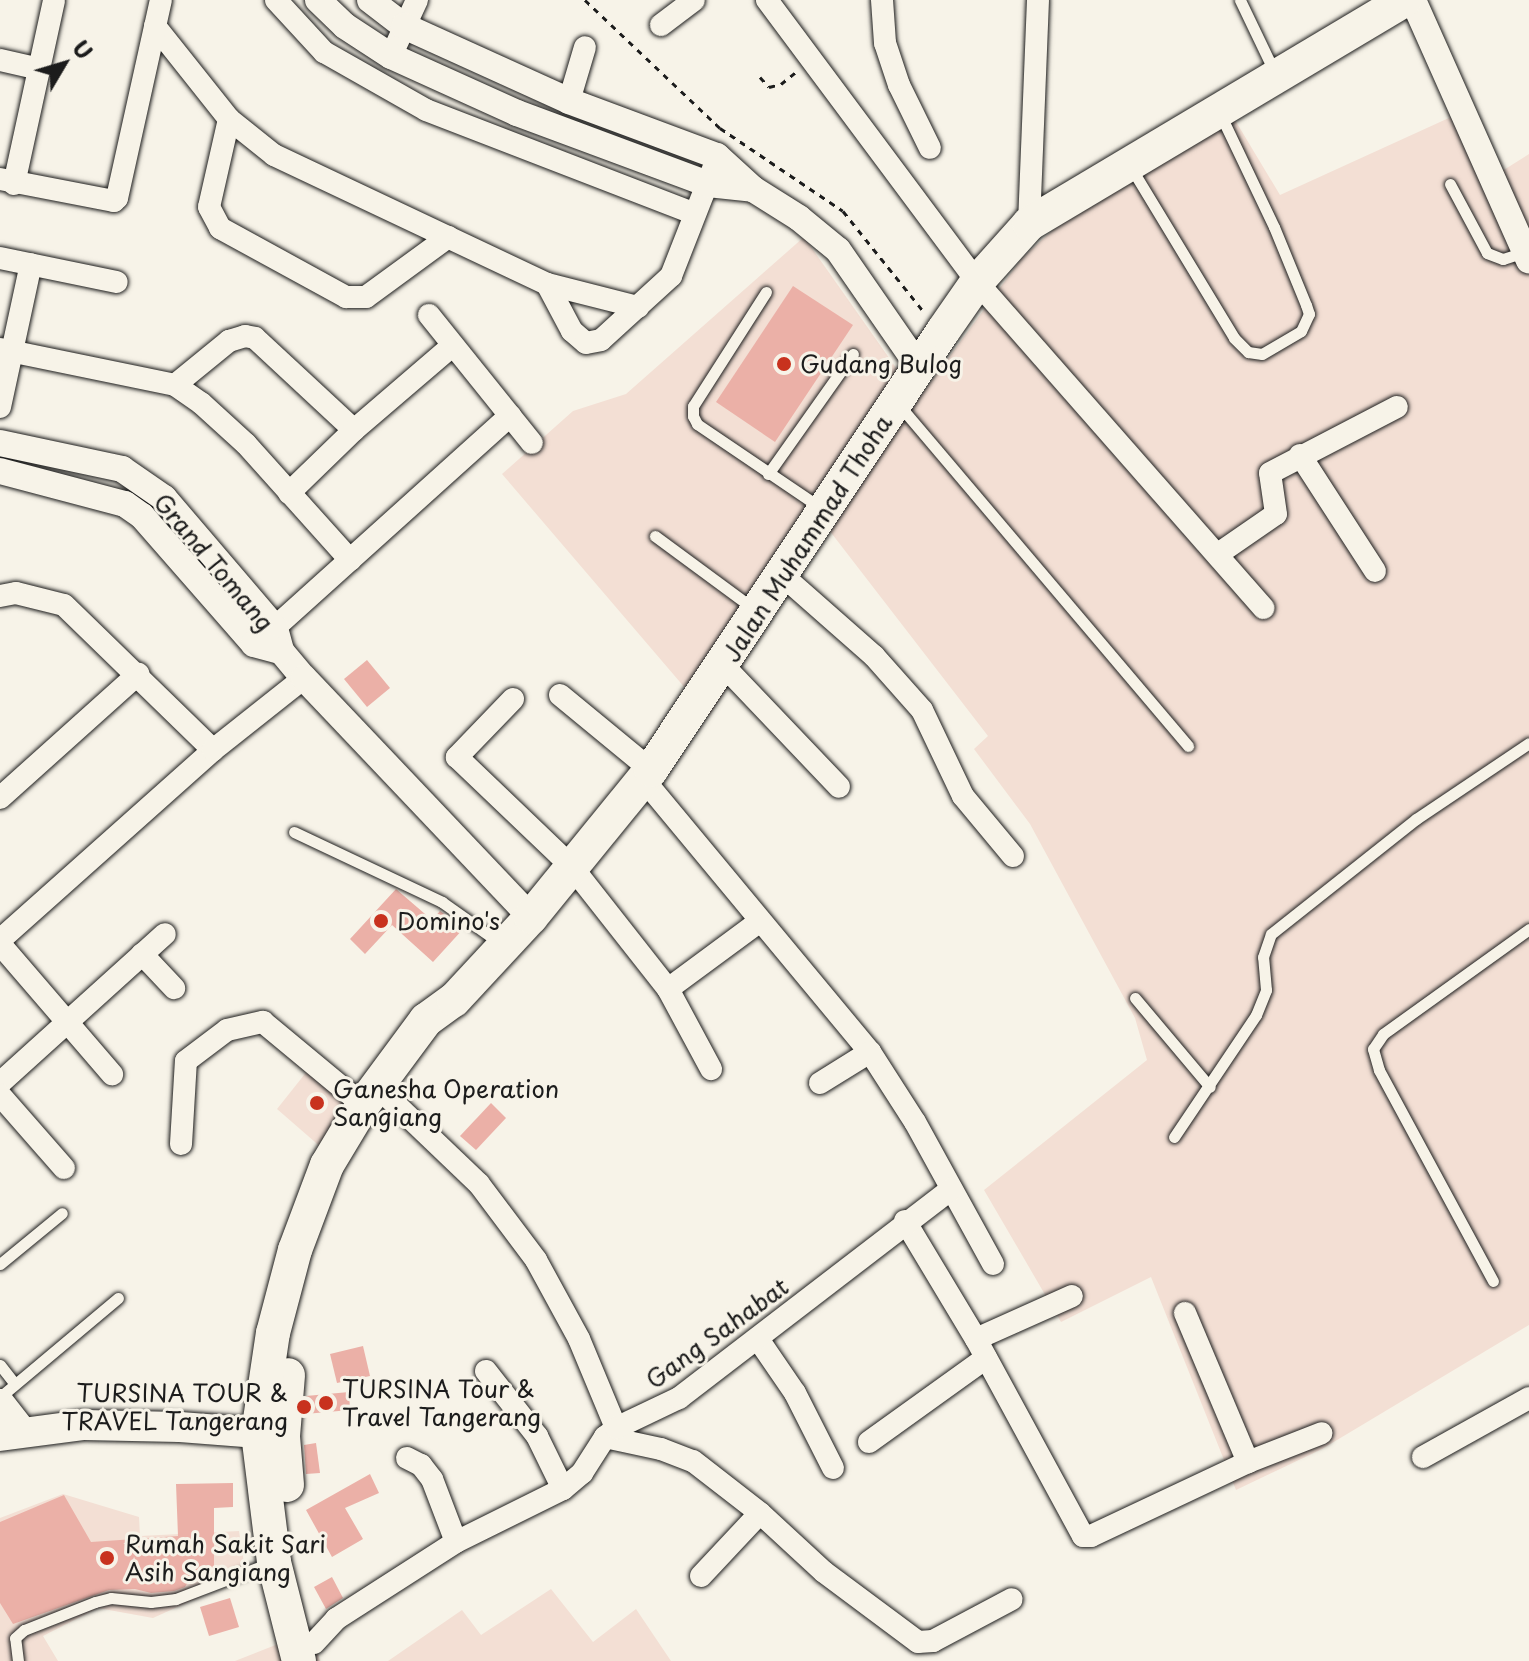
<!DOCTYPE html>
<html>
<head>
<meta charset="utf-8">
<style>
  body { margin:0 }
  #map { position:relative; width:1529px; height:1661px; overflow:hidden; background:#f7f3e8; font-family:"Playpen Sans",sans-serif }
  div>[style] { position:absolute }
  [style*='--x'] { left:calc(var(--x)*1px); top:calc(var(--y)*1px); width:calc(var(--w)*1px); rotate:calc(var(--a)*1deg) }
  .built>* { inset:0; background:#f3dfd4 }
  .building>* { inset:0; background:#ebb0a7 }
  .path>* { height:3px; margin-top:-1.5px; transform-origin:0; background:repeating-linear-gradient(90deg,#1c1c1c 0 6px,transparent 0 12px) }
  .roads { filter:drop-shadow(0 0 2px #1c1c1c) drop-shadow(0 0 2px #1c1c1c) }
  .service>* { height:11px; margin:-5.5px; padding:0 5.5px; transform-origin:5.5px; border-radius:5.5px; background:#f7f3e8 }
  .minor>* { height:22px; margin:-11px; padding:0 11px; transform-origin:11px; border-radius:11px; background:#f7f3e8 }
  .tertiary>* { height:26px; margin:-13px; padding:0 13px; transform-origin:13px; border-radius:13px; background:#f7f3e8 }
  .secondary>* { height:30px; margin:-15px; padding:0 15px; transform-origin:15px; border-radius:15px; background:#f7f3e8 }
  .primary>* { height:34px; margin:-17px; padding:0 17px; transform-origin:17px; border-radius:17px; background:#f7f3e8 }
  .dots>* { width:22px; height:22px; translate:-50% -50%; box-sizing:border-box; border:4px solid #f7f3e8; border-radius:50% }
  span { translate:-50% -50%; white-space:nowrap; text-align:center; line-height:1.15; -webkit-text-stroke:6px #f7f3e8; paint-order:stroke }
  .poi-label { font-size:24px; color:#1c1c1c }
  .left { translate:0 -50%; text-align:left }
  .right { translate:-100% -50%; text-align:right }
  .street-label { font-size:24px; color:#1c1c1c }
  .north { position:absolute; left:24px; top:24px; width:80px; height:80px; -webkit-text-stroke:6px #f7f3e8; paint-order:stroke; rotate:52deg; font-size:22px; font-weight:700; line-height:32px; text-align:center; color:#1c1c1c }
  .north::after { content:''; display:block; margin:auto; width:28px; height:36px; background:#1c1c1c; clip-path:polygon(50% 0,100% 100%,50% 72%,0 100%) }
</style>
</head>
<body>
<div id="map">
  <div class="built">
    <i style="clip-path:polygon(1232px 115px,1280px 195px,1451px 117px,1483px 183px,1529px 154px,1529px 1325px,1322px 1449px,1236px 1490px,1151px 1277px,1061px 1322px,984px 1190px,1147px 1060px,1135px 1018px,1030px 824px,974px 749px,988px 736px,829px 530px,709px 716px,502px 474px,573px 411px,626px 394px,804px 237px,918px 399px,1022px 258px,1095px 192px)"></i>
    <i style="clip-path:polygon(312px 1065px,353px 1101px,323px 1149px,277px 1109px)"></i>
    <i style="clip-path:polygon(63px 1494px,139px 1517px,140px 1536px,239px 1531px,246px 1576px,153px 1618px,98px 1608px,43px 1636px,58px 1661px,0 1661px,0 1518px)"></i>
    <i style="clip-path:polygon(551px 1589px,593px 1642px,636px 1609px,671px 1661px,388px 1661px,462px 1610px,481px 1635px)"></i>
    <i style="clip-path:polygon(311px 1631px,320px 1661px,235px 1661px)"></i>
  </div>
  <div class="building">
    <i style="clip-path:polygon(793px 286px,853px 325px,775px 442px,716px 402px)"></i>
    <i style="clip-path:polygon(367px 660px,390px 688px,367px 707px,344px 679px)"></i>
    <i style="clip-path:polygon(396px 889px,432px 920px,440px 911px,464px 928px,433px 962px,392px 925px,365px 954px,350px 939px)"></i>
    <i style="clip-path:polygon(491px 1103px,506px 1118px,476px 1150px,460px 1136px)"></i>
    <i style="clip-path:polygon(363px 1346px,370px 1376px,337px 1383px,330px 1354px)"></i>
    <i style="clip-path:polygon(349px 1392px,350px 1410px,305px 1414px,306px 1396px)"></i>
    <i style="clip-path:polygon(316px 1443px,320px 1473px,306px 1474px,304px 1445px)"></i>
    <i style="clip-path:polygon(370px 1474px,379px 1493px,345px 1508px,363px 1539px,332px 1557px,306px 1510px)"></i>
    <i style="clip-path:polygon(233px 1483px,233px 1507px,214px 1508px,214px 1573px,191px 1577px,185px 1587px,174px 1591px,151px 1593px,135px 1589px,109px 1590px,13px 1624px,0 1603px,0 1522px,64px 1495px,91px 1542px,178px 1536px,176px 1484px)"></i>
    <i style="clip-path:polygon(332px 1577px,343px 1598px,326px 1609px,314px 1587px)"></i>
    <i style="clip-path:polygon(230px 1598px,239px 1627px,209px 1636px,200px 1607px)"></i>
  </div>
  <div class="path">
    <i style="--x:585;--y:0;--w:186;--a:43.5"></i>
    <i style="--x:720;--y:128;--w:148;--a:34"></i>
    <i style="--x:843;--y:211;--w:129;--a:51.3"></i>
    <i style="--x:760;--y:77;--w:13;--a:48"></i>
    <i style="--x:769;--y:87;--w:12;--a:-14"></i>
    <i style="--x:781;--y:84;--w:19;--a:-39"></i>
  </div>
  <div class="roads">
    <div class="service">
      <i style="--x:1240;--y:0;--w:81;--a:64.4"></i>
      <i style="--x:1130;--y:166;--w:201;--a:58.8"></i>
      <i style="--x:1234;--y:338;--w:20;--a:45"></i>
      <i style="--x:1248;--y:352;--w:14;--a:8"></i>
      <i style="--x:1262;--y:354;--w:45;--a:-30.5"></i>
      <i style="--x:1301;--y:331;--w:19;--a:-65"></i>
      <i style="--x:1309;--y:314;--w:9;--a:-108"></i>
      <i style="--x:1306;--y:305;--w:84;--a:-112.3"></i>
      <i style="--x:1274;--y:227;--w:125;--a:-115.5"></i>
      <i style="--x:1450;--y:184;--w:78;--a:61.8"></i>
      <i style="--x:1487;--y:253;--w:17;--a:21"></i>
      <i style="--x:1503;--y:259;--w:23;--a:-18"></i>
      <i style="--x:766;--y:292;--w:135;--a:122.6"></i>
      <i style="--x:693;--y:406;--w:10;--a:90"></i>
      <i style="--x:693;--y:416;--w:9;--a:63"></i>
      <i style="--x:697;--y:424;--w:150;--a:34.1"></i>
      <i style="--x:899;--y:405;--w:447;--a:49.7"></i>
      <i style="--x:768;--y:474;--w:147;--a:-54.7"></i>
      <i style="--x:655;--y:536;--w:123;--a:36.4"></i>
      <i style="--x:294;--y:832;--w:164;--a:25.3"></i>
      <i style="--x:442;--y:902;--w:71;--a:35.3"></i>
      <i style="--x:1135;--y:998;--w:116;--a:49.9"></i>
      <i style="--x:1174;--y:1137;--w:147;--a:-56.1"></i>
      <i style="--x:1256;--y:1015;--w:27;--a:-68"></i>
      <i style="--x:1266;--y:990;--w:33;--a:-95"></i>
      <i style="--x:1263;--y:957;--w:24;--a:-71"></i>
      <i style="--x:1271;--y:934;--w:185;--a:-38.4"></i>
      <i style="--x:1416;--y:819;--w:136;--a:-33.9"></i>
      <i style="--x:0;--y:1264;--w:80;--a:-39.4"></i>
      <i style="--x:1493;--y:1281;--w:240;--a:-118.4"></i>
      <i style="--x:1379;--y:1070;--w:22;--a:-106"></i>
      <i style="--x:1373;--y:1049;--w:18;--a:-56"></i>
      <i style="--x:1383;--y:1034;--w:180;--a:-35.7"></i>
      <i style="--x:0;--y:1365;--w:24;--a:52"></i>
      <i style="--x:0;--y:1397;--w:154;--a:-40"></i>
      <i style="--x:18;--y:1661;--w:23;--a:-97"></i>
      <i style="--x:15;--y:1638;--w:12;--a:-42"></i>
      <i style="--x:24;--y:1630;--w:76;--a:-21.5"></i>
      <i style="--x:95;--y:1602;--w:16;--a:-14"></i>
      <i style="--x:111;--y:1598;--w:40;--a:5.7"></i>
      <i style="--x:151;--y:1602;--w:25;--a:-7"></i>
      <i style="--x:176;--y:1599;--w:101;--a:-21"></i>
    </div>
    <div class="minor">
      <i style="--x:276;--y:0;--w:71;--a:47.3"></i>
      <i style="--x:324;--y:52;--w:117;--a:29.6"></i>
      <i style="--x:426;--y:110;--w:288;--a:21.1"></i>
      <i style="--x:767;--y:0;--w:352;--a:53.3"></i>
      <i style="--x:977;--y:282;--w:434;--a:48.7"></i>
      <i style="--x:882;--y:0;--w:43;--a:86"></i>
      <i style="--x:885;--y:43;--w:44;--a:71.6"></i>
      <i style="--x:899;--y:85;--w:70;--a:63.8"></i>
      <i style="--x:661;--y:25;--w:41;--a:-37.1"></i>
      <i style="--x:155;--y:26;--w:119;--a:51.5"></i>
      <i style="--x:229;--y:119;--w:58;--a:38.7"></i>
      <i style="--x:274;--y:155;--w:302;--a:25.3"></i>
      <i style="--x:547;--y:284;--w:94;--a:14.2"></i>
      <i style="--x:391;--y:56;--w:62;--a:-65.1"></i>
      <i style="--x:0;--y:60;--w:41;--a:12.7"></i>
      <i style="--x:569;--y:101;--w:56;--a:-73.5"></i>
      <i style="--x:229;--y:119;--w:90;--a:102.8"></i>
      <i style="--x:209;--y:207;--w:24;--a:62"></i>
      <i style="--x:220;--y:228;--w:144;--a:28.7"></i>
      <i style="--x:346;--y:297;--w:20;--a:0"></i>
      <i style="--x:366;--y:297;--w:102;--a:-36.2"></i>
      <i style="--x:0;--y:179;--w:116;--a:10.9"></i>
      <i style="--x:114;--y:201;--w:4;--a:-45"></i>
      <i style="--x:117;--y:198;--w:203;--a:-77.5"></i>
      <i style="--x:14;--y:184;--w:188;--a:-77.7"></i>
      <i style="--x:1029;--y:224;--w:224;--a:-87.7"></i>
      <i style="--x:0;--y:258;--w:119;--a:11.6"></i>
      <i style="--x:547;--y:284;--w:53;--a:62"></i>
      <i style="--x:572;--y:331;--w:18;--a:41"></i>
      <i style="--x:586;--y:343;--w:15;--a:-11"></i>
      <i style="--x:601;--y:340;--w:95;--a:-42.4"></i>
      <i style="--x:671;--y:276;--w:115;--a:-68.6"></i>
      <i style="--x:429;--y:315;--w:164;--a:51.2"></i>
      <i style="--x:0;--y:349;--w:179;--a:11.6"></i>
      <i style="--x:175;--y:385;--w:32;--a:35"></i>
      <i style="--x:201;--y:403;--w:61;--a:42.3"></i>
      <i style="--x:246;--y:444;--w:156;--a:48.1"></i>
      <i style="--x:175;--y:385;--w:70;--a:-39.2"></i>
      <i style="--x:229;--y:341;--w:17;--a:-17"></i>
      <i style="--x:245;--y:336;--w:10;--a:11"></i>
      <i style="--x:255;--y:338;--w:135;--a:42.9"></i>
      <i style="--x:0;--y:407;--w:146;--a:-77.8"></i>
      <i style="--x:1300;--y:455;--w:138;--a:57.1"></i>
      <i style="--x:289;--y:493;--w:91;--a:-44.1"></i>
      <i style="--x:354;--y:430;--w:130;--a:-40.6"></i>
      <i style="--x:1218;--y:554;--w:70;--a:-34.6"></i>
      <i style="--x:1276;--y:514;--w:41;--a:-98.3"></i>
      <i style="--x:1270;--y:473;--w:143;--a:-27.5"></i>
      <i style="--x:782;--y:575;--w:123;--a:41.4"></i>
      <i style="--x:874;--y:656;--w:72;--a:48.4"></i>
      <i style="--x:922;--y:710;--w:95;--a:64.5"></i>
      <i style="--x:963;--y:796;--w:78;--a:50.2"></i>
      <i style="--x:0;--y:596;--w:16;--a:-11"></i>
      <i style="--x:16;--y:593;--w:49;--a:14"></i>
      <i style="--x:64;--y:605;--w:208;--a:44.2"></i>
      <i style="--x:262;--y:639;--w:334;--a:-42"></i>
      <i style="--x:723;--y:665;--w:168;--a:46.4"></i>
      <i style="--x:560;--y:695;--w:118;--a:39.5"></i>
      <i style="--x:513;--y:699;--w:81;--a:134"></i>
      <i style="--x:457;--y:757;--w:159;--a:43.7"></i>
      <i style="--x:572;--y:867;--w:155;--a:51.8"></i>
      <i style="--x:668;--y:989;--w:91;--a:61.7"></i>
      <i style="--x:644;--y:780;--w:354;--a:50.3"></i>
      <i style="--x:870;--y:1052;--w:83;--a:57.3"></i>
      <i style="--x:915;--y:1122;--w:162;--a:61.2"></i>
      <i style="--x:0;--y:798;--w:186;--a:-41.9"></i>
      <i style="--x:0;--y:940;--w:285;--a:-41.7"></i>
      <i style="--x:213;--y:750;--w:116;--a:-38.4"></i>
      <i style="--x:0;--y:944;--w:172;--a:49.3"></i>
      <i style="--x:142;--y:954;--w:47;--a:46.7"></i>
      <i style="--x:668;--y:989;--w:113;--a:-36.4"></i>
      <i style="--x:0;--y:1083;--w:222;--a:-42.1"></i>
      <i style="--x:820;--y:1083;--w:59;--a:-31.8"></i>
      <i style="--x:0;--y:1095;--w:97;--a:48.8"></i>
      <i style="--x:389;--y:1098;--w:124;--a:43.7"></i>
      <i style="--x:479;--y:1184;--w:95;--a:53.1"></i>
      <i style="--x:536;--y:1260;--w:90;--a:61.4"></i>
      <i style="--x:579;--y:1339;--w:96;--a:67.4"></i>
      <i style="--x:181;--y:1144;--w:83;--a:-86.6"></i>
      <i style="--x:186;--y:1061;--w:51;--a:-37.1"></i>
      <i style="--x:227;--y:1030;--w:37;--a:-13"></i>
      <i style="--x:263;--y:1022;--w:130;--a:39.7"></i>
      <i style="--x:905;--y:1221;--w:138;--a:59"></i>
      <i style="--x:976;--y:1339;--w:224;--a:61.5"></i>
      <i style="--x:1083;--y:1536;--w:8;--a:0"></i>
      <i style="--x:1091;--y:1536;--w:174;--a:-25.2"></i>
      <i style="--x:1248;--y:1462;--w:79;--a:-21.4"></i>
      <i style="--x:1185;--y:1313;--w:162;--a:67.1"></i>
      <i style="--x:758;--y:1339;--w:65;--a:55.6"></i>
      <i style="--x:795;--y:1393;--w:84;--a:63.1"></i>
      <i style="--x:976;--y:1339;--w:105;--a:-24.1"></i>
      <i style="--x:486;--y:1371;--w:83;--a:51.9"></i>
      <i style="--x:537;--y:1436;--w:59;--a:63.9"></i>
      <i style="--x:605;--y:1437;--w:57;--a:12.1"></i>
      <i style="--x:661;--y:1449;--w:34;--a:21"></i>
      <i style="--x:693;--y:1461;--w:85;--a:37.8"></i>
      <i style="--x:760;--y:1513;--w:87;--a:42.7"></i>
      <i style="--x:824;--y:1572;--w:117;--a:36.7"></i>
      <i style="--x:918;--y:1642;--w:15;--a:-4"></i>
      <i style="--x:933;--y:1641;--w:89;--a:-28"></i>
      <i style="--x:869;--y:1442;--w:144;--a:-35.7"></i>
      <i style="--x:1423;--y:1457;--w:121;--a:-29.1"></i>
      <i style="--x:407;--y:1458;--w:16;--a:27"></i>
      <i style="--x:421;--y:1465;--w:18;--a:52"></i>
      <i style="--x:432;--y:1479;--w:67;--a:69.1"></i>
      <i style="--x:701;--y:1576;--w:86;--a:-46.9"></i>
      <i style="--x:314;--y:1643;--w:33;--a:-47"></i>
      <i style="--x:336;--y:1619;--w:143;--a:-32.7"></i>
      <i style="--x:456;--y:1542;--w:119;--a:-26.4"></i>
      <i style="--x:563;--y:1489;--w:25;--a:-40"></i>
      <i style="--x:582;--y:1473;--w:43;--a:-57.4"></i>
      <i style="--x:605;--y:1437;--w:14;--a:-39"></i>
      <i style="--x:616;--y:1428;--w:70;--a:-25.5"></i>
      <i style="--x:679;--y:1398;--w:343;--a:-37.5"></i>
    </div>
    <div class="tertiary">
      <i style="--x:318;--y:0;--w:37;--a:44"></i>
      <i style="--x:345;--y:26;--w:55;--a:33.1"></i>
      <i style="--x:391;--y:56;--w:138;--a:24.3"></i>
      <i style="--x:517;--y:113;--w:204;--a:20.4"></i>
      <i style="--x:708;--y:184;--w:45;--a:6.3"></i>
      <i style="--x:370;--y:0;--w:43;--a:37.4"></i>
      <i style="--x:404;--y:26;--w:181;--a:24.4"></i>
      <i style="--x:569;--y:101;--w:158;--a:20.4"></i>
      <i style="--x:717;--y:156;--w:49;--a:42.5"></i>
      <i style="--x:753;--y:189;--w:54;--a:32.2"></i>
      <i style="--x:799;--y:218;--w:50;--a:39.4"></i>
      <i style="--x:838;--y:250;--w:142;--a:55.3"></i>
      <i style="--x:1413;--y:0;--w:285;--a:66"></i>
      <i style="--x:0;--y:443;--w:125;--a:12"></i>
      <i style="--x:122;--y:469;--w:51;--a:34.6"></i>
      <i style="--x:164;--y:498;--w:171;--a:49.5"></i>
      <i style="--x:275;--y:628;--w:24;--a:75"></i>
      <i style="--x:281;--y:651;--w:35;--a:50"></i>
      <i style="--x:304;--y:678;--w:330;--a:46.5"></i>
      <i style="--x:0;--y:471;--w:129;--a:14.8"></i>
      <i style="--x:125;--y:504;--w:21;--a:35"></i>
      <i style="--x:142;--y:516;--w:170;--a:48.8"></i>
      <i style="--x:254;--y:644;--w:28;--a:15"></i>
    </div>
    <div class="secondary">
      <i style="--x:0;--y:1404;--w:34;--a:52"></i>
      <i style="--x:0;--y:1436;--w:85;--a:-7.5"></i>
      <i style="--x:84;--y:1425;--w:96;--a:1.2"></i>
      <i style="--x:180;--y:1427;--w:78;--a:4.4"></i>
    </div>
    <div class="primary">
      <i style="--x:287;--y:1485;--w:49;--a:-94.7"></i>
      <i style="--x:283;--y:1436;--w:61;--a:-85.3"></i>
      <i style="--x:299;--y:1661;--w:102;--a:-104.2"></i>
      <i style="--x:274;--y:1562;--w:130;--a:-97.1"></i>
      <i style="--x:258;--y:1433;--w:101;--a:-81.5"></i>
      <i style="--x:273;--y:1333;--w:86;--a:-75.2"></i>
      <i style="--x:295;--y:1250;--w:91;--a:-69.4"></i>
      <i style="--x:327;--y:1165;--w:70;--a:-59"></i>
      <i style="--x:363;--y:1105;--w:106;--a:-53.5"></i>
      <i style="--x:426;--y:1020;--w:34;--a:-36"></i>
      <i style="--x:454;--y:1000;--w:113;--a:-47.1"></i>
      <i style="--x:531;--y:917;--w:190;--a:-50.8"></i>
      <i style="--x:651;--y:770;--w:527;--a:-56.37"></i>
      <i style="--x:943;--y:331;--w:60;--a:-55.2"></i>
      <i style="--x:977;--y:282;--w:78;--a:-48.1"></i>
      <i style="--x:1029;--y:224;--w:438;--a:-30.8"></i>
    </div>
  </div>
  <div class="dots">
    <i style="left:784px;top:364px;background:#c8321e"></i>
    <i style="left:381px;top:921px;background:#c8321e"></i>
    <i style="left:317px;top:1103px;background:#c8321e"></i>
    <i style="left:326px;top:1403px;background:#c8321e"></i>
    <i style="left:304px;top:1407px;background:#c8321e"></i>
    <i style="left:107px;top:1558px;background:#c8321e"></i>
  </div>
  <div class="poi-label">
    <span class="left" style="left:800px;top:364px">Gudang Bulog</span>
    <span class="left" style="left:397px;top:921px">Domino's</span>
    <span class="left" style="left:333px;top:1103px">Ganesha Operation<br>Sangiang</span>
    <span class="left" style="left:342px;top:1403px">TURSINA Tour &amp;<br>Travel Tangerang</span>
    <span class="right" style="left:288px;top:1407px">TURSINA TOUR &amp;<br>TRAVEL Tangerang</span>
    <span class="left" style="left:125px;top:1558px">Rumah Sakit Sari<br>Asih Sangiang</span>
  </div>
  <div class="street-label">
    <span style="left:807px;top:538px;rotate:-57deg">Jalan Muhammad Thoha</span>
    <span style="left:214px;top:562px;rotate:50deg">Grand Tomang</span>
    <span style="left:717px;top:1333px;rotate:-36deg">Gang Sahabat</span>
  </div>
  <div class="north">U</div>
</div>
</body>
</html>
